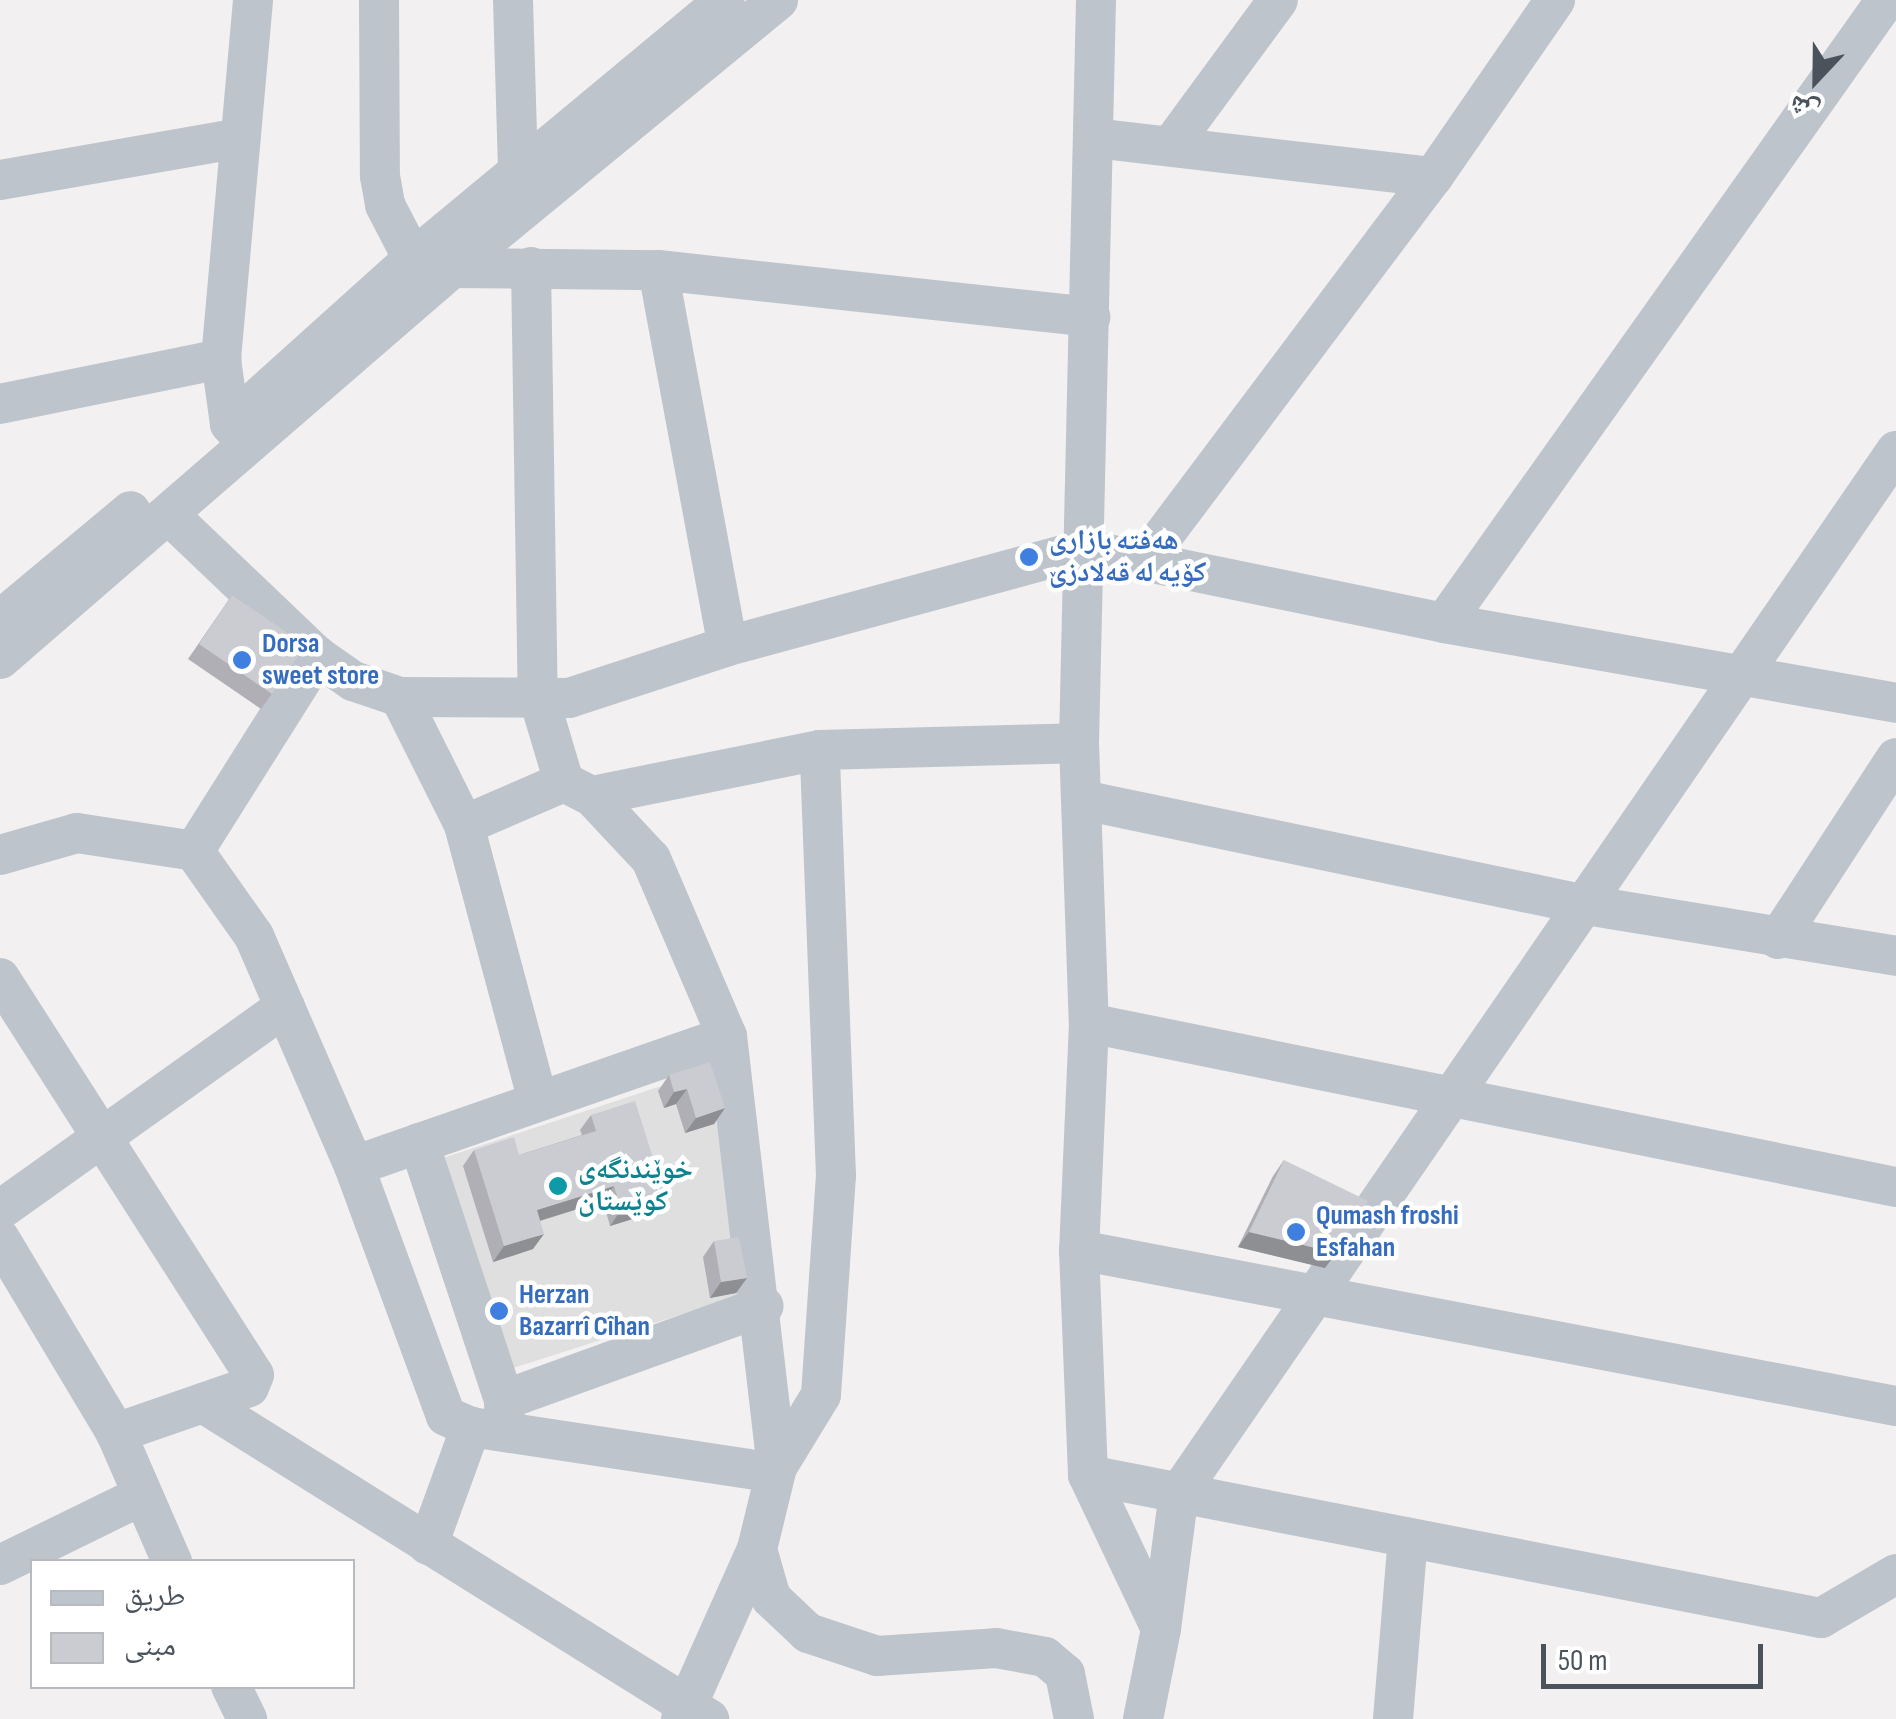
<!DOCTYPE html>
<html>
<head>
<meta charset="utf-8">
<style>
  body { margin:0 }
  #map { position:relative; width:1896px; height:1719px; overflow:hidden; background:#f2f0f0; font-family:"Sofia Sans Condensed","Noto Naskh Arabic",sans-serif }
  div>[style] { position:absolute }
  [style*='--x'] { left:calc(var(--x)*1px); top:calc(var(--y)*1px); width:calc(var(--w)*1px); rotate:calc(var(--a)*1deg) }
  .education>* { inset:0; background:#e0dfe0 }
  .minor>* { height:40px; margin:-20px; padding:0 20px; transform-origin:20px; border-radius:20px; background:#bdc4cc }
  .wall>* { inset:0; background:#afafb5 }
  .shaded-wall>* { inset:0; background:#8e8f93 }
  .building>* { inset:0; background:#cbccd2 }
  .dots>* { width:28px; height:28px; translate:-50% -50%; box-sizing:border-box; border:5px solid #fff; border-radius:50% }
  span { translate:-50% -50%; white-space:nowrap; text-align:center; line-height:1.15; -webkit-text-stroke:9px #fff; paint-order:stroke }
  .shop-label { font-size:28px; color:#366cbe; font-weight:700 }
  .left { translate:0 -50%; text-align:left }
  .culture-label { font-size:28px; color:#0d838f; font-weight:700 }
  .legend { position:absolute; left:30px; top:1559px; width:325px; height:130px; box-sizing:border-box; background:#fff; border:2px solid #b7babe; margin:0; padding:12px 18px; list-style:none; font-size:30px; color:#4a535c }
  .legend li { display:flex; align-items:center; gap:20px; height:50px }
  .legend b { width:50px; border:2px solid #b7babe }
  .north { position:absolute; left:1766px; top:30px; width:100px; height:100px; -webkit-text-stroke:8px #fff; paint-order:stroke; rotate:202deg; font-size:28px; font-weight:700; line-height:40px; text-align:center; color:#4a535c }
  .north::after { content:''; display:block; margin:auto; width:35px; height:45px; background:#4a535c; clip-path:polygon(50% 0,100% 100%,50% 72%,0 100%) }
  .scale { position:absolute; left:1541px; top:1644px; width:222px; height:45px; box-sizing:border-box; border:5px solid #4a535c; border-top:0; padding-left:12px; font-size:30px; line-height:35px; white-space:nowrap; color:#4a535c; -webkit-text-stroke:8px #fff; paint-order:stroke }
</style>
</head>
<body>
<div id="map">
  <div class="education">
    <i style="clip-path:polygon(704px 1072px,727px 1149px,739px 1296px,513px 1368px,443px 1158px)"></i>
  </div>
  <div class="minor">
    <i style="--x:379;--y:0;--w:176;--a:89.7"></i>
    <i style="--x:380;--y:176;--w:29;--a:80"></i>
    <i style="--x:385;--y:205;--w:61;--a:62.6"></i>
    <i style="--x:513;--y:0;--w:172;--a:88.3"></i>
    <i style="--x:1096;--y:0;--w:743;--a:91.31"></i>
    <i style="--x:1079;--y:743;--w:280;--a:88"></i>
    <i style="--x:1089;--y:1023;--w:227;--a:92.5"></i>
    <i style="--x:1079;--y:1250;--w:225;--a:87.7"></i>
    <i style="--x:1088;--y:1475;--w:170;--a:64.6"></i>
    <i style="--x:1161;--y:1629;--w:92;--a:101.3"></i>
    <i style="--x:1094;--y:138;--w:341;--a:6.6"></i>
    <i style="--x:1173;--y:143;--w:177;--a:-53.7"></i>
    <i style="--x:0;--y:180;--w:244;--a:-9.9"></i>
    <i style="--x:531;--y:267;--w:428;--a:89.1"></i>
    <i style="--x:538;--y:695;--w:91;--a:73.4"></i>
    <i style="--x:564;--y:782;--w:31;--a:27"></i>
    <i style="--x:592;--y:796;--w:86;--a:46.9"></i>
    <i style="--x:651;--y:859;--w:193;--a:66.8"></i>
    <i style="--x:727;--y:1036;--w:434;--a:83.4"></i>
    <i style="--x:452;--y:268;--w:206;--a:0.6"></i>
    <i style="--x:658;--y:270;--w:435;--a:6.2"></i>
    <i style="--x:658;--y:270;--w:382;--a:79.5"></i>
    <i style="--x:0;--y:404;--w:226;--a:-11.5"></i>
    <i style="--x:234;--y:420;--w:241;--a:-42"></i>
    <i style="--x:413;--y:259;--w:405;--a:-39.7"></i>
    <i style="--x:243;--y:439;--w:20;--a:-131"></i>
    <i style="--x:230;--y:424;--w:66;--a:-97.9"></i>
    <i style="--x:221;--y:359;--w:360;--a:-84.9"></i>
    <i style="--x:169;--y:515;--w:204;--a:43.6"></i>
    <i style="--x:317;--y:656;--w:44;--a:34.8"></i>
    <i style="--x:353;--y:681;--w:50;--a:18.8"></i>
    <i style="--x:400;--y:697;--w:169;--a:0.3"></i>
    <i style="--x:569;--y:698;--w:167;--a:-18.1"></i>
    <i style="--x:728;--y:646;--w:369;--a:-15.2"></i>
    <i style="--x:1084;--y:549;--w:368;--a:11.6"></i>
    <i style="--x:1444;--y:623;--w:459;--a:10"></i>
    <i style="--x:1145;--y:560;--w:479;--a:-53.1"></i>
    <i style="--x:1433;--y:177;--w:215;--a:-55.4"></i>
    <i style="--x:0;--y:620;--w:170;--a:-39.8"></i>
    <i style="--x:1444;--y:623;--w:764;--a:-54.65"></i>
    <i style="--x:0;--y:659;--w:598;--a:-40.86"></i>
    <i style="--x:452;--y:268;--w:422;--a:-39.4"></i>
    <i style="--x:400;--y:697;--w:143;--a:63.4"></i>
    <i style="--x:464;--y:825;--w:286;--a:75"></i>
    <i style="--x:592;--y:796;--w:233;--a:-11.4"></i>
    <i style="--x:820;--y:750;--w:259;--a:-1.5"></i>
    <i style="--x:1083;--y:800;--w:514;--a:11.79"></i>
    <i style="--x:1586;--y:905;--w:314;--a:9.3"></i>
    <i style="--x:464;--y:825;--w:109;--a:-23.3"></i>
    <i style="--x:194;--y:851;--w:231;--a:-57.8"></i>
    <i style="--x:0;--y:855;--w:80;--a:-15.9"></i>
    <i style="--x:77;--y:833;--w:118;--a:8.7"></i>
    <i style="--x:194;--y:851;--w:104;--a:54.8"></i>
    <i style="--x:254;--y:936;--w:251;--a:66.5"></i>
    <i style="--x:354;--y:1166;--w:266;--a:69.8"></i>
    <i style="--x:446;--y:1416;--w:27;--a:24"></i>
    <i style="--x:471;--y:1427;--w:288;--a:8.6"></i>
    <i style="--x:756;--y:1470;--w:21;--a:-8"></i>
    <i style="--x:777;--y:1467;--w:84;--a:103.7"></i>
    <i style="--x:757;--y:1549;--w:186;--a:114.1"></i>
    <i style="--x:1778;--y:939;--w:216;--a:-56.9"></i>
    <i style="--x:0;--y:978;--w:471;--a:57.4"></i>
    <i style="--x:254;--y:1375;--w:13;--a:113"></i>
    <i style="--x:249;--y:1387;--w:141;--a:160.9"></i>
    <i style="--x:1089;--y:1023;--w:823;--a:11.49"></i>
    <i style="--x:419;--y:1143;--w:271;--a:71.7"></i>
    <i style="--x:504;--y:1400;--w:32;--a:88"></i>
    <i style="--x:354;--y:1166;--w:395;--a:-19.2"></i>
    <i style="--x:0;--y:1210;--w:350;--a:-35.5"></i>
    <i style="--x:0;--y:1239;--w:226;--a:59.1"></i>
    <i style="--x:116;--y:1433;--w:141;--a:66.5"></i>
    <i style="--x:1079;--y:1250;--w:832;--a:10.81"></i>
    <i style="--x:504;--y:1400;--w:276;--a:-19.9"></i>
    <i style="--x:203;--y:1403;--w:597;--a:31.99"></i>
    <i style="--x:777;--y:1467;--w:84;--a:-58.6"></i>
    <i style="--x:821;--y:1395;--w:220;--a:-86.1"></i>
    <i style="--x:836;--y:1176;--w:426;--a:-92.2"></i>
    <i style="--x:1088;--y:1475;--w:747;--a:11.04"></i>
    <i style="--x:1821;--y:1618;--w:87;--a:-30.4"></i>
    <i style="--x:428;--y:1545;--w:126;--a:-70"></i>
    <i style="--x:757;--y:1549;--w:51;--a:74.1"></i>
    <i style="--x:771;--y:1598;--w:51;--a:43.4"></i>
    <i style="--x:808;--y:1633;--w:73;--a:18.4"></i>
    <i style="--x:877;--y:1656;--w:119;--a:-3.8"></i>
    <i style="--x:996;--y:1648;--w:50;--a:10.4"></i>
    <i style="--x:1045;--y:1657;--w:26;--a:40"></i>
    <i style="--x:1065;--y:1674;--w:46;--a:78.7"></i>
    <i style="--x:0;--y:1565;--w:157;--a:-26.1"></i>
    <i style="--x:1161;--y:1629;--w:137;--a:-82.5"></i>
    <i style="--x:1179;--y:1493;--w:1265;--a:-55.47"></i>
    <i style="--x:231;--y:1686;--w:37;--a:64"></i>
    <i style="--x:1393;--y:1719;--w:182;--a:-85.3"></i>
  </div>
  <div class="wall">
    <i style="clip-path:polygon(232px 595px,306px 645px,261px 709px,188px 659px)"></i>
    <i style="clip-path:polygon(669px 1075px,725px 1108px,714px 1124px,685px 1133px,676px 1104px,664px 1108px,658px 1091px)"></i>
    <i style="clip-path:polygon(591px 1115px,665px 1196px,655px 1212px,610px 1226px,603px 1201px,540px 1221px,533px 1249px,493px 1262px,463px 1166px,474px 1150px,519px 1155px,582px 1135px,580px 1130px)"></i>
    <i style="clip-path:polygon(1284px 1160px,1325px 1268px,1238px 1247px,1273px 1176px)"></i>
    <i style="clip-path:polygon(714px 1241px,747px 1278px,736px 1293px,710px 1298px,703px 1257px)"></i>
  </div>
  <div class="shaded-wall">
    <i style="clip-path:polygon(687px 1089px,676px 1104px,664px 1108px,674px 1092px)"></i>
    <i style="clip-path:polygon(725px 1108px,714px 1124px,685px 1133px,696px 1118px)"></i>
    <i style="clip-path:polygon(614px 1186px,603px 1201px,526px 1225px,537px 1210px)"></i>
    <i style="clip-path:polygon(665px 1196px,655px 1212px,610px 1226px,621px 1210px)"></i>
    <i style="clip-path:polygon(1249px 1232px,1336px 1253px,1325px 1268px,1238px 1247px)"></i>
    <i style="clip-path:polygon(544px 1234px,533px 1249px,493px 1262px,504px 1246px)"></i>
    <i style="clip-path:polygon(747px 1278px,736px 1293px,710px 1298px,721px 1282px)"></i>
  </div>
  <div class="building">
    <i style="clip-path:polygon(232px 595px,306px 645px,272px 694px,199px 644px)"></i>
    <i style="clip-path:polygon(710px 1062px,725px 1108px,696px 1118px,687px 1089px,674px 1092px,669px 1075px)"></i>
    <i style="clip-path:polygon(635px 1101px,665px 1196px,621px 1210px,614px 1186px,537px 1210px,544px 1234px,504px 1246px,474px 1150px,514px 1137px,519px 1155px,596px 1131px,591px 1115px)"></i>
    <i style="clip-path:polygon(1284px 1160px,1368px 1201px,1336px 1253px,1249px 1232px)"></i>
    <i style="clip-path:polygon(739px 1237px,747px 1278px,721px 1282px,714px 1241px)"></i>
  </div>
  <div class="dots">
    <i style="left:1029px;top:557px;background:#3f7fe0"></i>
    <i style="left:242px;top:660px;background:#3f7fe0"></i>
    <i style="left:558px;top:1186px;background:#0f9aa8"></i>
    <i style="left:1296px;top:1232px;background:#3f7fe0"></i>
    <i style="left:499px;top:1311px;background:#3f7fe0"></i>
  </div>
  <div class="shop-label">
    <span class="left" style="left:1049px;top:557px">هەفتە بازاری<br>کۆیە لە قەلادزێ</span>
    <span class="left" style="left:262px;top:660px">Dorsa<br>sweet store</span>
    <span class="left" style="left:1316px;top:1232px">Qumash froshi<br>Esfahan</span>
    <span class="left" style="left:519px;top:1311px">Herzan<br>Bazarrî Cîhan</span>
  </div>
  <div class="culture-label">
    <span class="left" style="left:578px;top:1186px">خوێندنگەی<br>کوێستان</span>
  </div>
  <ul class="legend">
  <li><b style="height:12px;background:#bdc4cc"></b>طريق</li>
  <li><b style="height:28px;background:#cbccd2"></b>مبنى</li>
  </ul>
  <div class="north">ش</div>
  <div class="scale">50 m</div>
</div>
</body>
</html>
